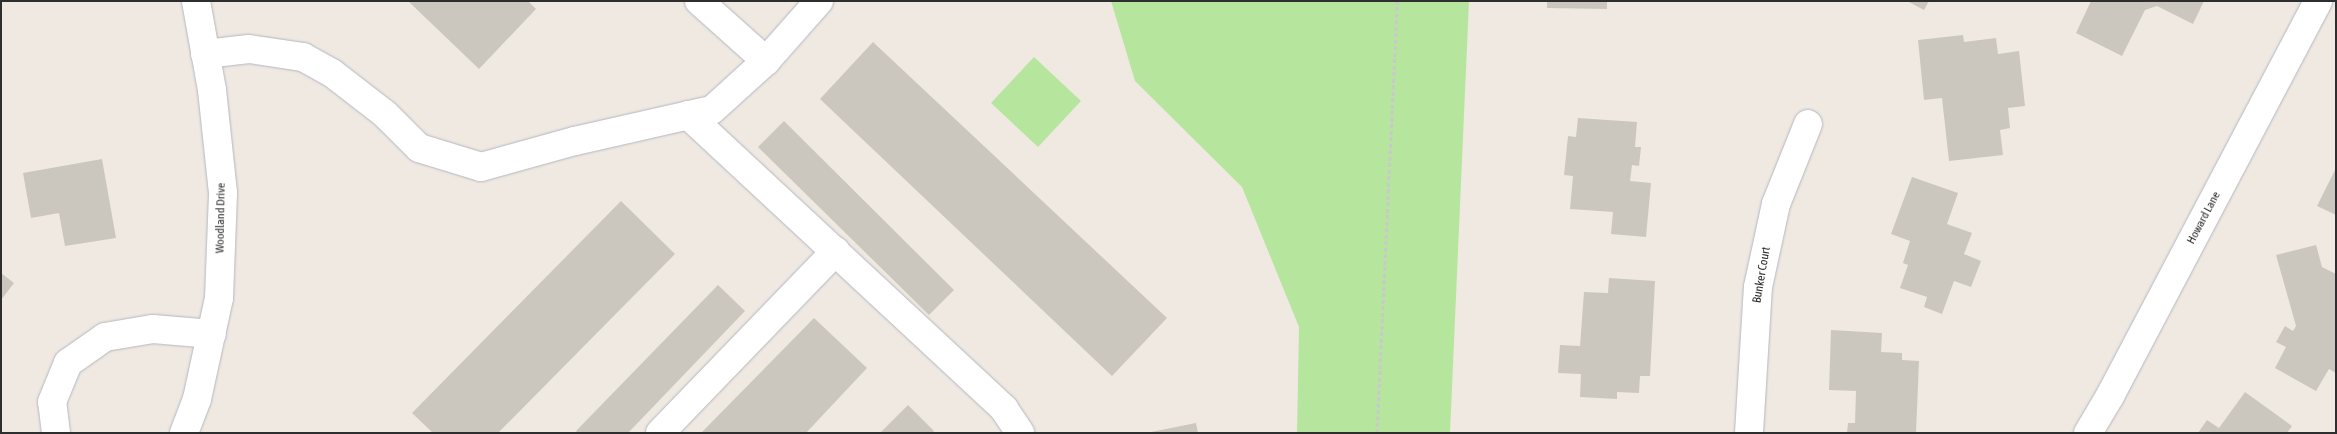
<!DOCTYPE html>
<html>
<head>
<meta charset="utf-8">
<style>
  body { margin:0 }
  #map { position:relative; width:2337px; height:434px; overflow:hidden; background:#efe9e1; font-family:"Asap Condensed",sans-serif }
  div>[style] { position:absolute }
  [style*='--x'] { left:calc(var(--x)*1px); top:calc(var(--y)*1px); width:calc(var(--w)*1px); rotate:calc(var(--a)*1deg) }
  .green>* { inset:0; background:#b6e59e }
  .building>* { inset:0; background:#cbc7bf }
  .path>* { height:3px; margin-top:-1.5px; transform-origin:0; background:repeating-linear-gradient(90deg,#c9c9c9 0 4px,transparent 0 6.5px) }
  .roads { filter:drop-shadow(0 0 1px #b4b7c1) drop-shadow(0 0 1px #b4b7c1) }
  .minor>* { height:28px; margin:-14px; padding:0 14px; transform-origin:14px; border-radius:14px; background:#fff }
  span { translate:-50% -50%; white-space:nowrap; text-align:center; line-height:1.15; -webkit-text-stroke:5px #fff; paint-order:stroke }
  .street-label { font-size:12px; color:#2e2e2e }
  .frame { position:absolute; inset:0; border:2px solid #2e2e2e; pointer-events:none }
</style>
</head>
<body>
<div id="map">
  <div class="green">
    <i style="clip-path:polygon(1111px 1px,1469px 1px,1450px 433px,1297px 433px,1299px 327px,1242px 187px,1135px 81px)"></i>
    <i style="clip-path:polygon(1034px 57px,1081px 101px,1038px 147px,991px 103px)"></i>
  </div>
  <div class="building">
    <i style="clip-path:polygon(408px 1px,528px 1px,536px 9px,479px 69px)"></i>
    <i style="clip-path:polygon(1547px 1px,1607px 1px,1607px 9px,1547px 8px)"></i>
    <i style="clip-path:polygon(1907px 1px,1929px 1px,1924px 10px)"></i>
    <i style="clip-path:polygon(2091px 1px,2204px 1px,2193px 24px,2157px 6px,2145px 10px,2122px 56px,2076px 33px)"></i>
    <i style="clip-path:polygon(1963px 35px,1964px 42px,1996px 38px,1998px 54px,2019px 51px,2025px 106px,2008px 108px,2010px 128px,2000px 130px,2003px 155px,1949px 161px,1942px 98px,1924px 100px,1918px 40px)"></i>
    <i style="clip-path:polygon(873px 42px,1167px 318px,1112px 376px,820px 99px)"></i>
    <i style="clip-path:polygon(1578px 118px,1637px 122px,1635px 147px,1641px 147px,1639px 166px,1632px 165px,1630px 181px,1651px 183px,1646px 237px,1611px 234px,1613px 212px,1570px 209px,1573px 176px,1564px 175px,1568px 136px,1576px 137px)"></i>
    <i style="clip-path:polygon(784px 121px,954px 290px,929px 315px,758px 147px)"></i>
    <i style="clip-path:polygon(102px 159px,116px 238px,65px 246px,59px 213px,31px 218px,23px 173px)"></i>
    <i style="clip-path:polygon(2336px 168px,2336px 215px,2317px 206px)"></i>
    <i style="clip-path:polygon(1912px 177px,1958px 193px,1947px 224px,1972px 233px,1964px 254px,1981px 261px,1971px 287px,1954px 281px,1942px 314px,1924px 307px,1927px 297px,1900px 288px,1908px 265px,1903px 263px,1910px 241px,1891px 234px)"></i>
    <i style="clip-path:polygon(621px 201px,675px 254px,498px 433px,433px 433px,412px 413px)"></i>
    <i style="clip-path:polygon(2316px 245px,2322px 267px,2336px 274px,2336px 373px,2329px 369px,2316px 391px,2275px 368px,2286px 347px,2276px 342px,2285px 326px,2293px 331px,2296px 326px,2276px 255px)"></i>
    <i style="clip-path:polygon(1px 273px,14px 283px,1px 300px)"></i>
    <i style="clip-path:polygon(1609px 278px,1655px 281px,1650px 376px,1640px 376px,1639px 393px,1617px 392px,1617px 399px,1580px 397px,1581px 374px,1558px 373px,1560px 345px,1580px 346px,1584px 292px,1608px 293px)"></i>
    <i style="clip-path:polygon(718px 285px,745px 311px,628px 433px,578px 433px,576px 431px)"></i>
    <i style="clip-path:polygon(814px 318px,867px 368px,806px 433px,701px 433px)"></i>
    <i style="clip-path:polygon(1831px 330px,1882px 333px,1881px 352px,1902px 353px,1902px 360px,1919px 361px,1916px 433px,1847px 433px,1848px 423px,1855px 423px,1856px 391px,1829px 390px)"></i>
    <i style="clip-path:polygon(2245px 392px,2292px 426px,2287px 433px,2198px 433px,2207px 420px,2219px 428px)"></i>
    <i style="clip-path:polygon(908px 405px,934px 431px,932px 433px,880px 433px)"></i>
    <i style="clip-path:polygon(1196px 423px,1198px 433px,1151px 433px,1151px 432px)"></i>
  </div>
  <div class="path">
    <i style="--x:1377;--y:433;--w:432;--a:-87.3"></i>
  </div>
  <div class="roads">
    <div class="minor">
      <i style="--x:699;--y:1;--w:90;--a:41.8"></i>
      <i style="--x:205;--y:54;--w:44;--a:-6.5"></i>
      <i style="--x:249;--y:49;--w:55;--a:8.4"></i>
      <i style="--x:303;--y:57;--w:33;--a:29"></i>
      <i style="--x:332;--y:73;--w:67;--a:37.7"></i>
      <i style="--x:385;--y:114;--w:48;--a:45"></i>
      <i style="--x:419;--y:148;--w:65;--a:17"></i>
      <i style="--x:481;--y:167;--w:98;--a:-15.5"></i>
      <i style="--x:575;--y:141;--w:140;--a:-12.8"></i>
      <i style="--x:712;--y:110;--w:73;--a:-42.2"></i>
      <i style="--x:766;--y:61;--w:80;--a:-48.5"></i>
      <i style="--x:688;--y:115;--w:432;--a:42.9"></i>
      <i style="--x:1004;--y:409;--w:29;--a:56"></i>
      <i style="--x:56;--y:433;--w:31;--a:-97"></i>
      <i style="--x:52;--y:402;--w:42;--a:-67.7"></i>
      <i style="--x:68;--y:363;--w:45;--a:-35.1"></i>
      <i style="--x:105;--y:337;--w:49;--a:-9.5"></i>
      <i style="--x:153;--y:329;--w:59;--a:4.8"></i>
      <i style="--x:184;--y:433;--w:36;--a:-69"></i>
      <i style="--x:197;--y:399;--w:103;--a:-77.7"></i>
      <i style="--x:219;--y:298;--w:105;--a:-87.8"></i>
      <i style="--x:223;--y:193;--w:104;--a:-96.1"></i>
      <i style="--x:212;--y:90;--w:90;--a:-100.2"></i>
      <i style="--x:660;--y:433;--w:253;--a:-46"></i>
      <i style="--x:1749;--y:433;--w:146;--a:-86.5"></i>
      <i style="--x:1758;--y:287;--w:85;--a:-77.8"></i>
      <i style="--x:1776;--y:204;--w:86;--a:-68.2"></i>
      <i style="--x:2088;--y:433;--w:43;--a:-59.3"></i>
      <i style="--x:2110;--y:396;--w:446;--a:-62.2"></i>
    </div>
  </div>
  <div class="street-label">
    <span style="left:221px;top:218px;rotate:-89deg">Woodland Drive</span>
    <span style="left:2204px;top:218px;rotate:-62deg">Howard Lane</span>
    <span style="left:1762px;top:275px;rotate:-80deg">Bunker Court</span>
  </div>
  <div class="frame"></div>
</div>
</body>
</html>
